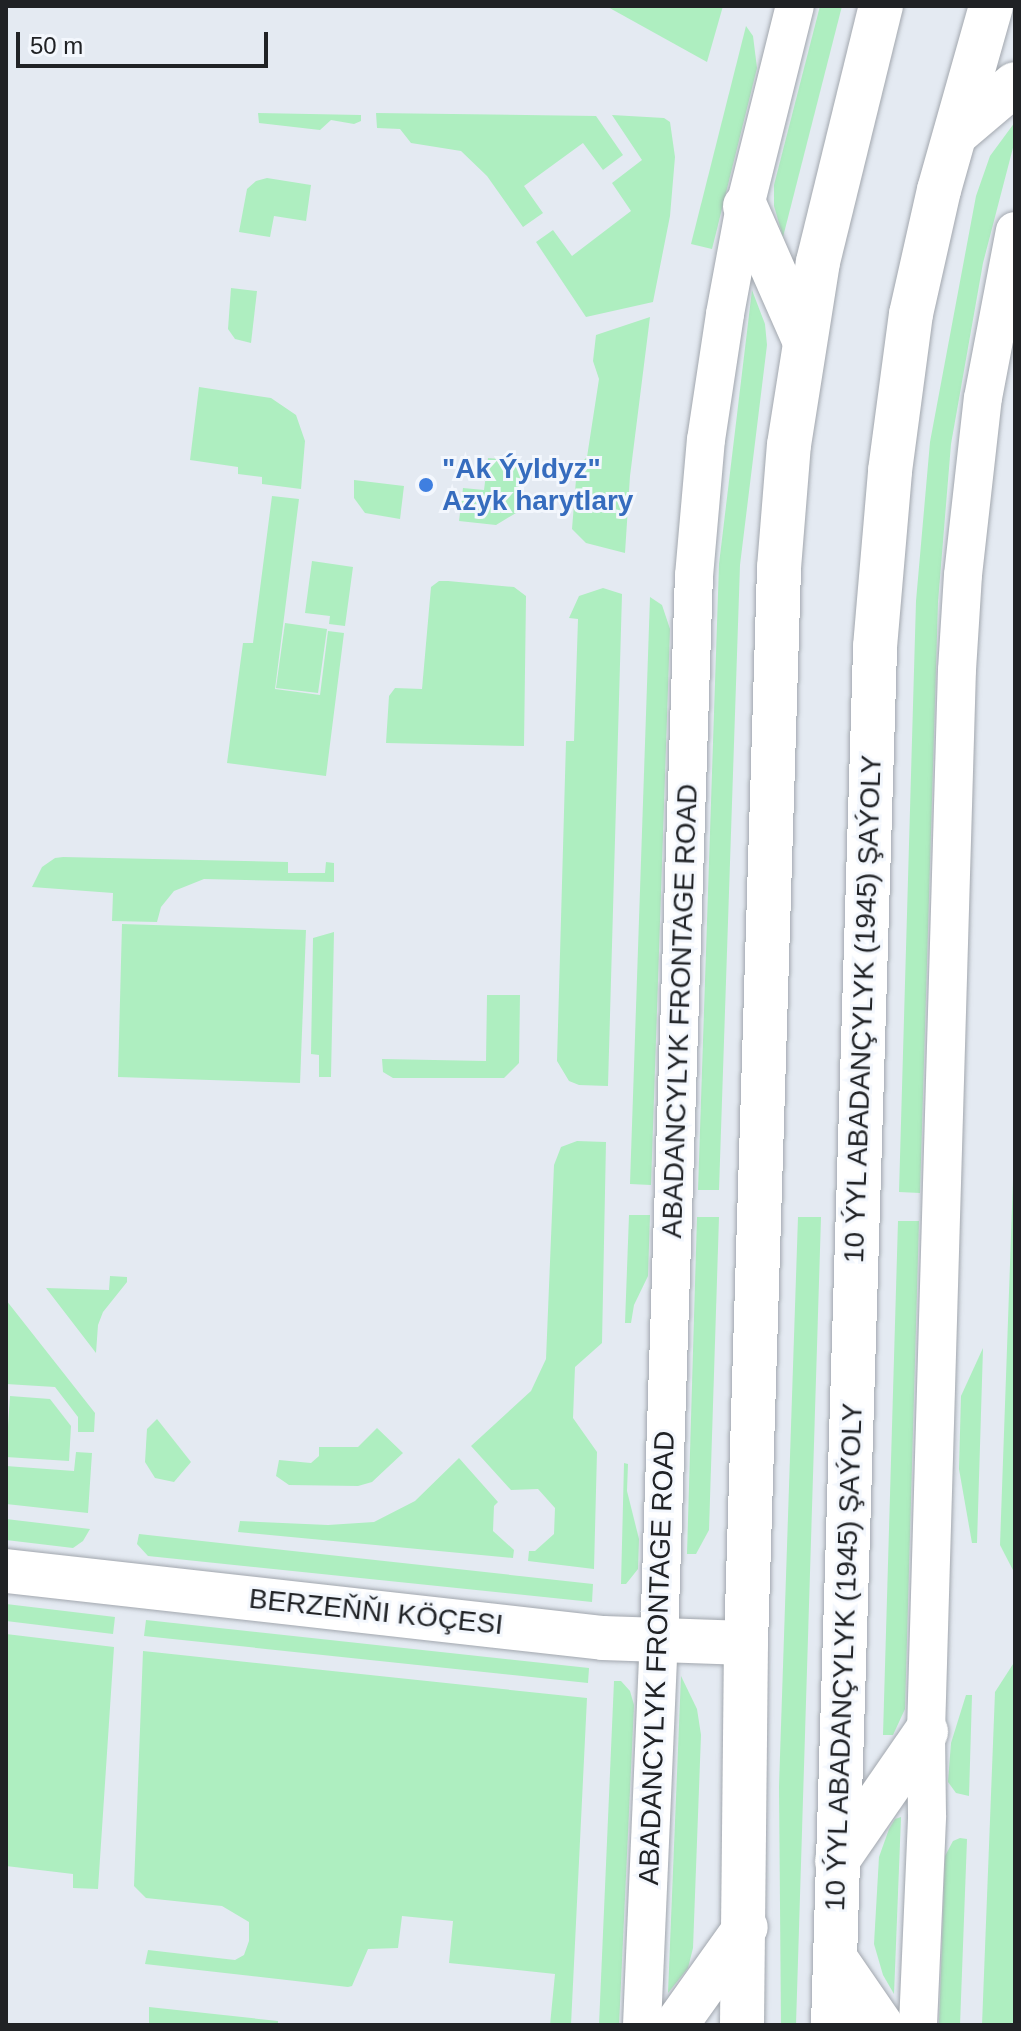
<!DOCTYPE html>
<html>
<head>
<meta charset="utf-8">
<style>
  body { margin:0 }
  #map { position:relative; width:1021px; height:2031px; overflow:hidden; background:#e4eaf2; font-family:Arial,sans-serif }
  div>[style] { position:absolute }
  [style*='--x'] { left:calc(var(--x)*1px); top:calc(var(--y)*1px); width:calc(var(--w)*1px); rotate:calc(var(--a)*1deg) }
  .green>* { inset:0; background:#aeeec0 }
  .roads { filter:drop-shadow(0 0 2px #a2a7ae) drop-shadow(0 0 2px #a2a7ae) }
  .minor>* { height:38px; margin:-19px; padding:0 19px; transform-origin:19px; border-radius:19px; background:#fff }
  .tertiary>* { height:44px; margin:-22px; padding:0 22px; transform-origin:22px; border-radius:22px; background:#fff }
  .primary>* { height:44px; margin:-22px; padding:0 22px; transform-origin:22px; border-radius:22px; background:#fff }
  .dots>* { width:22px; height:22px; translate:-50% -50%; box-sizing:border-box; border:4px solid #f3f7fd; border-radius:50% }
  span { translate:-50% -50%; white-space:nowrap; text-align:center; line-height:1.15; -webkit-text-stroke:6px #f3f7fd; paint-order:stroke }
  .shop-label { font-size:28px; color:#366cbe; font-weight:700 }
  .left { translate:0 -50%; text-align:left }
  .street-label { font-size:28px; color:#202225 }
  .frame { position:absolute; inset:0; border:8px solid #202225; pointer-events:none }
  .scale { position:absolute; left:16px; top:32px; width:252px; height:36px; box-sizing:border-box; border:4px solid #202225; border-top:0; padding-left:10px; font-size:24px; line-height:28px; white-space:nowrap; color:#202225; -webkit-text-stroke:6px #f3f7fd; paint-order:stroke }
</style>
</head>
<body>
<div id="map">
  <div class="green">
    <i style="clip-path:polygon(606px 6px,723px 6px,707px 62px)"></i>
    <i style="clip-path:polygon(820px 6px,842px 6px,783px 237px,774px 206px,774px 185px)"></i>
    <i style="clip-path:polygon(746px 26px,753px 36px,757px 68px,712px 249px,691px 244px)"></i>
    <i style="clip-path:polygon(258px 113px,361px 115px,361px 121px,354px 124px,331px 120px,320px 130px,259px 123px)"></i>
    <i style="clip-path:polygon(376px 113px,596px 116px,623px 155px,603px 170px,583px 143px,524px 186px,543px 213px,523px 227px,487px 176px,461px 151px,411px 143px,400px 129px,377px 128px)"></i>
    <i style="clip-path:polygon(612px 115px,664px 118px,670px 122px,675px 157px,670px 216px,653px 302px,586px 317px,536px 242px,553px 230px,572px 256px,631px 211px,612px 183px,642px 160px)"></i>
    <i style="clip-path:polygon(1015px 122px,1015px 140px,983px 263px,951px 444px,938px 602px,920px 1193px,899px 1192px,916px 601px,930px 442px,976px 196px,990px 156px)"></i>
    <i style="clip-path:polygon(267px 178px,311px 185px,306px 221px,274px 216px,270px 237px,239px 232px,247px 189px,256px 181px)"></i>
    <i style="clip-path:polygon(231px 288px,257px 291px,251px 343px,235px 339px,228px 329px)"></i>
    <i style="clip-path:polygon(752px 290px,765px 324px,767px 345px,740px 565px,719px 1190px,698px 1190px,719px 564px)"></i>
    <i style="clip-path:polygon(650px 317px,630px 476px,625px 553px,586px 543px,572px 529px,577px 467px,587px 457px,599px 379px,593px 361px,596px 335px)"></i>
    <i style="clip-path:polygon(199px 387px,271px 398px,296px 415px,305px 441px,301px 489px,262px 484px,262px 477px,238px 474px,238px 467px,190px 460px)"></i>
    <i style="clip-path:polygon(488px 458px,524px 461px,516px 513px,496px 525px,459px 521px,463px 488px,484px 490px)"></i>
    <i style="clip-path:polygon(354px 480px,404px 486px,400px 519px,365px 513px,354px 498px)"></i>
    <i style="clip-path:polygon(272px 496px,299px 499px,275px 689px,320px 695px,328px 631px,344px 633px,326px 776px,227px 763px,243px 643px,253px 643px)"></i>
    <i style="clip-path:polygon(312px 561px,353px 567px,345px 626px,329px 624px,330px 616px,305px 613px)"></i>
    <i style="clip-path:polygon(448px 581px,514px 587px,526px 596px,524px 746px,386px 743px,389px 696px,395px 688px,422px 689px,431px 587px,439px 581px)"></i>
    <i style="clip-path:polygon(603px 588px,622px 594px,608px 1086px,579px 1085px,569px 1081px,557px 1061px,566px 741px,574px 741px,578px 619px,569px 618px,579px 596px)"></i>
    <i style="clip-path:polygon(650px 597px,662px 605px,670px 629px,651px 1185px,630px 1184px)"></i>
    <i style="clip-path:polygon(285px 623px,327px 629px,318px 693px,276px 688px)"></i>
    <i style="clip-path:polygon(63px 857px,288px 862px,288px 873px,325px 873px,326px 862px,334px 863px,334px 882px,204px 879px,174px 891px,161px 907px,157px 922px,112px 921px,113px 893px,32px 887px,42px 867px,55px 858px)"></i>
    <i style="clip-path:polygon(122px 924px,306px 930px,300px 1083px,118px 1077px)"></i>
    <i style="clip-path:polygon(334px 932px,331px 1077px,319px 1077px,319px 1055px,311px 1054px,313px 938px)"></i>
    <i style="clip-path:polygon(487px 995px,520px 995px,519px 1063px,504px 1078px,393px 1078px,383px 1072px,382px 1059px,486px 1061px)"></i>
    <i style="clip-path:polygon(1015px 1124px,1015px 1574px,1000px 1545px)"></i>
    <i style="clip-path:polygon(577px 1141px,606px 1142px,602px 1343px,575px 1367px,573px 1418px,597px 1452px,594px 1569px,528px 1561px,529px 1551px,535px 1551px,554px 1534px,555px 1508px,538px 1489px,511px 1490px,471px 1446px,531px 1391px,546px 1359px,554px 1165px,561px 1147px)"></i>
    <i style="clip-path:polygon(629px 1215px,650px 1215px,648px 1276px,634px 1305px,631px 1323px,625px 1323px)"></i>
    <i style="clip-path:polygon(697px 1217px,719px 1217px,709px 1530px,696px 1554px,687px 1554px)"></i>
    <i style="clip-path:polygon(798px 1217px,821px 1217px,796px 2025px,781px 2025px,779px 1786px)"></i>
    <i style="clip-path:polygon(898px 1221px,919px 1221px,905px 1709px,893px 1735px,883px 1735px)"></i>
    <i style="clip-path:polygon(110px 1276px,127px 1277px,127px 1282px,103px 1312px,98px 1325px,96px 1353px,46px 1288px,109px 1290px)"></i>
    <i style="clip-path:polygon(6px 1300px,95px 1413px,94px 1432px,78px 1432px,78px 1417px,55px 1387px,6px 1384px)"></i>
    <i style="clip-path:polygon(983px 1348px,977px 1543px,972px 1543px,959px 1469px,961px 1396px)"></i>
    <i style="clip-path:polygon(10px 1396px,50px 1399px,71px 1426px,69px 1461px,6px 1457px)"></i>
    <i style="clip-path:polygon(157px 1419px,191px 1462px,174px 1482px,155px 1478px,145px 1462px,147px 1429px)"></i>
    <i style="clip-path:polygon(377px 1428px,403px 1453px,372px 1482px,358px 1486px,289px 1485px,276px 1476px,279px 1460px,311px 1463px,319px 1456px,319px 1447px,358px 1447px)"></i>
    <i style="clip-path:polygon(76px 1452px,92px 1453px,88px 1513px,6px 1504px,6px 1466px,74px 1471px)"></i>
    <i style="clip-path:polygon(459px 1458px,498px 1502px,494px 1506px,493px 1531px,514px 1550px,513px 1558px,238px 1532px,240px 1521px,328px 1525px,374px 1522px,415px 1501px)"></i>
    <i style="clip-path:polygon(624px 1463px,628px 1464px,627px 1491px,639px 1539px,638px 1569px,626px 1584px,621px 1584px)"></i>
    <i style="clip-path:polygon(6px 1519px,90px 1529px,83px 1541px,73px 1548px,6px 1540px)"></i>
    <i style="clip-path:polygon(139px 1534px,593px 1584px,592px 1602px,148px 1556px,137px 1544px)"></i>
    <i style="clip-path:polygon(6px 1604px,115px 1617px,113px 1634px,6px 1621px)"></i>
    <i style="clip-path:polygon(146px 1620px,589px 1668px,588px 1683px,144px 1636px)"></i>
    <i style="clip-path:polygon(6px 1634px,114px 1647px,98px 1889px,73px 1888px,73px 1874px,6px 1866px)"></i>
    <i style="clip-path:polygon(143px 1651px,587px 1698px,571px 2025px,550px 2025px,555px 1974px,449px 1963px,453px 1921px,402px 1916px,398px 1948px,368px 1949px,352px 1986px,348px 1987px,145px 1964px,148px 1950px,235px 1960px,244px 1955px,249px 1941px,249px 1922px,222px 1906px,146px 1898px,134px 1886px)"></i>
    <i style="clip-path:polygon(1015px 1661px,1015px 2025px,982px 2025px,995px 1692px)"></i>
    <i style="clip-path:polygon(681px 1676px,697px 1709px,701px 1735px,693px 1948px,688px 1968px,668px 1993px)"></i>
    <i style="clip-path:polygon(614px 1681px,621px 1681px,630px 1691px,634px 1705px,619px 2025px,599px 2025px)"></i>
    <i style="clip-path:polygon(966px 1695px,972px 1695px,969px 1796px,956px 1793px,948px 1782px,951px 1743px)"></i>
    <i style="clip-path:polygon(901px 1817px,894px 1994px,883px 1975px,874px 1944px,879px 1857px,889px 1829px,895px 1819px)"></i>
    <i style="clip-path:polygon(960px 1838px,967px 1839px,960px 2025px,939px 2025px,945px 1856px,953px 1841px)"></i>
    <i style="clip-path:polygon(149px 2007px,278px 2021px,278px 2025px,149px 2025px)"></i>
  </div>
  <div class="roads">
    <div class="minor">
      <i style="--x:642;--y:2025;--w:385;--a:-87.5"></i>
      <i style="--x:659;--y:1640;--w:1065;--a:-88.12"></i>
      <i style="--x:694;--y:576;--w:137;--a:-85"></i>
      <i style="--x:706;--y:440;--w:127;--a:-81.4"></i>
      <i style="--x:725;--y:314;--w:110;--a:-79.5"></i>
      <i style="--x:745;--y:206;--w:206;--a:-76"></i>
      <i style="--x:918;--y:2025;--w:210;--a:-87.5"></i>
      <i style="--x:927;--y:1815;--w:83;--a:-90.7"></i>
      <i style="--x:926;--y:1732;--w:1062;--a:-88.33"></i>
      <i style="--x:957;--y:670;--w:95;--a:-86.4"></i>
      <i style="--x:963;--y:575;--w:178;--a:-83.6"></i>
      <i style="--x:983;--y:398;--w:170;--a:-79.2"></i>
    </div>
    <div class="tertiary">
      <i style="--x:6;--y:1571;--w:601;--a:6.4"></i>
      <i style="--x:603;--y:1638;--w:143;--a:2"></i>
    </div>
    <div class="primary">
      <i style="--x:956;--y:134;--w:77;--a:-40.3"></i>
      <i style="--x:745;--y:206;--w:146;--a:66.2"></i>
      <i style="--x:837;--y:1861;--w:157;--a:-55.4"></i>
      <i style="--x:835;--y:1958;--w:81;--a:55.5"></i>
      <i style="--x:676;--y:2025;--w:120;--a:-54.5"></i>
      <i style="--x:742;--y:2025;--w:382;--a:-89.4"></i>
      <i style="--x:746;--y:1643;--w:1076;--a:-88.24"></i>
      <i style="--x:779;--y:568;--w:123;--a:-85.4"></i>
      <i style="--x:789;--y:445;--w:185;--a:-81"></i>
      <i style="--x:818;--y:262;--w:264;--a:-76.2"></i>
      <i style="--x:833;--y:2025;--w:1379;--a:-88.25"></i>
      <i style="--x:875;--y:647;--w:177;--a:-85.1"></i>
      <i style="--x:890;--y:471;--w:158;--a:-82.4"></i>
      <i style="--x:911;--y:314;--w:127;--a:-77.3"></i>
      <i style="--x:939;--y:190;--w:191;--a:-74.2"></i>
    </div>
  </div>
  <div class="dots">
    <i style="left:426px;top:485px;background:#3f7fe0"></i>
  </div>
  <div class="shop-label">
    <span class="left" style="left:442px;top:485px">"Ak Ýyldyz"<br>Azyk harytlary</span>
  </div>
  <div class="street-label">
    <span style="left:863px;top:1009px;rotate:-88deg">10 ÝYL ABADANÇYLYK (1945) ŞAÝOLY</span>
    <span style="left:680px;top:1011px;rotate:-88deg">ABADANCYLYK FRONTAGE ROAD</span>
    <span style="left:376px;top:1612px;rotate:6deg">BERZEŇŇI KÖÇESI</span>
    <span style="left:844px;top:1657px;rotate:-88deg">10 ÝYL ABADANÇYLYK (1945) ŞAÝOLY</span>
    <span style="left:657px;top:1658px;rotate:-88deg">ABADANCYLYK FRONTAGE ROAD</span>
  </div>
  <div class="frame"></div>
  <div class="scale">50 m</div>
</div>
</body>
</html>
